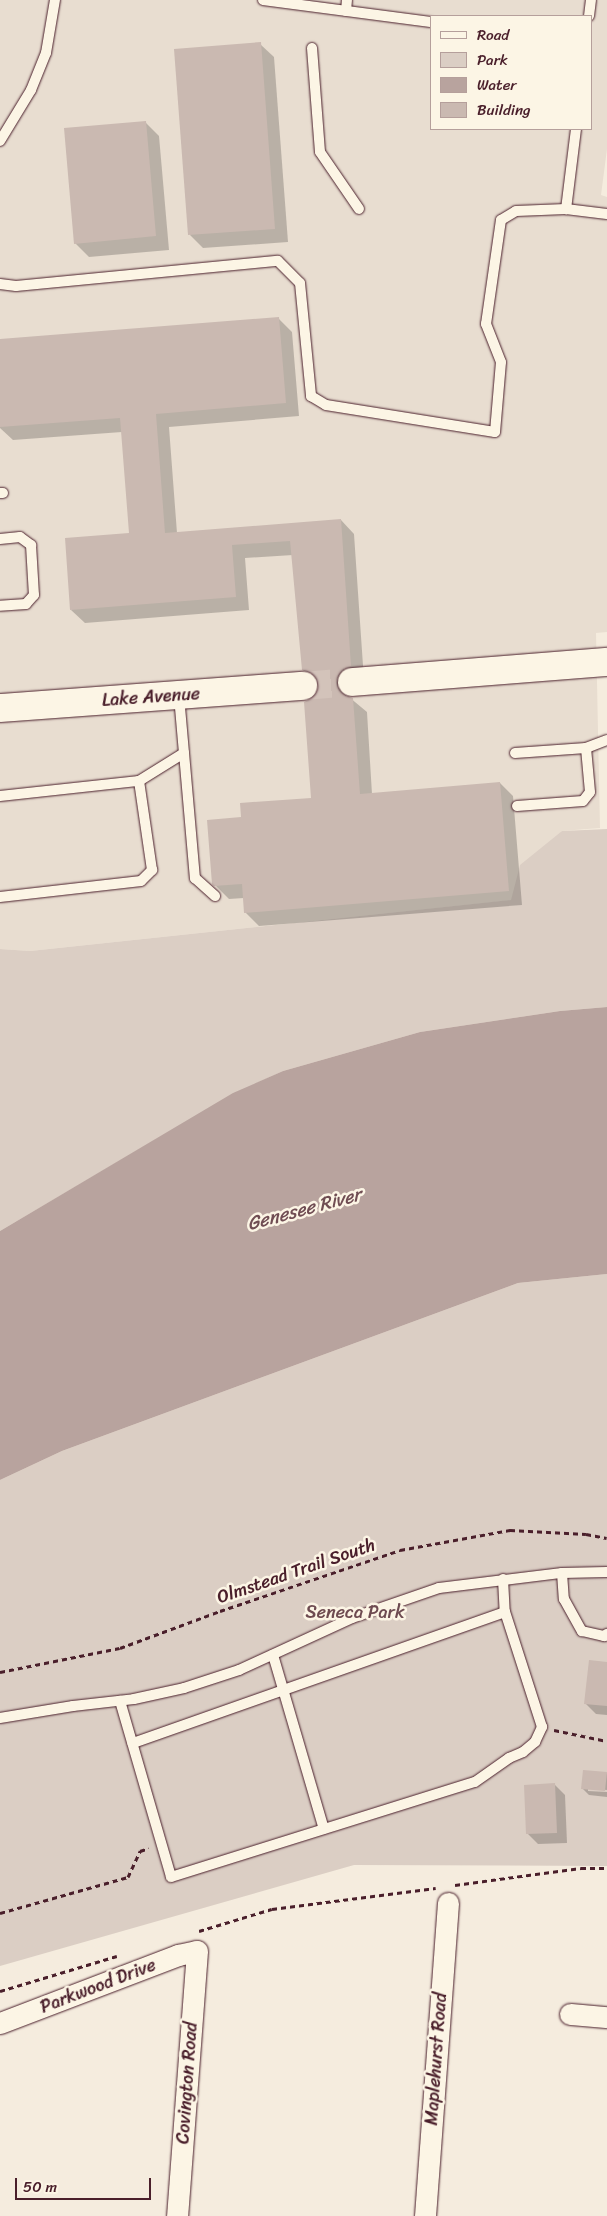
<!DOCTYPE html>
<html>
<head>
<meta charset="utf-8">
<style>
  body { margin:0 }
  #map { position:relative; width:607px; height:2216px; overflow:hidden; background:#f5ecde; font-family:Sriracha,sans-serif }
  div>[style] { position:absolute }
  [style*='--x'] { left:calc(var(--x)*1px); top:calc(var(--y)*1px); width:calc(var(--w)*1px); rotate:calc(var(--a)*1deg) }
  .built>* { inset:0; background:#e8ddd0 }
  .green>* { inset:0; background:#dbcec4 }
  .water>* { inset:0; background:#b8a39e }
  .shadow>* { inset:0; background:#0003 }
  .building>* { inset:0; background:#cab9b1 }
  .primary-tunnel>* { height:28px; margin-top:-14px; transform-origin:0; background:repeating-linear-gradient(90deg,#d3c3ba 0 28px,transparent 0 42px) }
  .path>* { height:3px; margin-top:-1.5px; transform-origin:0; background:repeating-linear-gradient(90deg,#4a1f2b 0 5px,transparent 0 9px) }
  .roads { filter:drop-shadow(0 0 1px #4a1f2b) drop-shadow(0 0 1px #4a1f2b) }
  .service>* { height:10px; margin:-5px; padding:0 5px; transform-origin:5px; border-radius:5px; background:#fcf5e5 }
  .minor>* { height:21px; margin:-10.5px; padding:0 10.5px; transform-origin:10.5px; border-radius:10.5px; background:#fcf5e5 }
  .primary>* { height:28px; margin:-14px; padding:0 14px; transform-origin:14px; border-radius:14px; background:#fcf5e5 }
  span { translate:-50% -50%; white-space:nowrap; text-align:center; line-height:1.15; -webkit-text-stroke:5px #fcf5e5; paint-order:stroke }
  .street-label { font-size:18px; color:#4a1f2b }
  .park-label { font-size:18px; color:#6e4b51 }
  .water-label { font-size:19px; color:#704d53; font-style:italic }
  .legend { position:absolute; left:430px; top:15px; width:162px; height:115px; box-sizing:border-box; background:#fcf5e5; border:1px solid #b59f9b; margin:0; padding:6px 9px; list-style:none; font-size:15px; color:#4a1f2b }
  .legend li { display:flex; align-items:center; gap:10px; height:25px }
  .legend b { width:25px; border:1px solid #b59f9b }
  .scale { position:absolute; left:15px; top:2178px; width:136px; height:22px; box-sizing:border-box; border:2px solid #4a1f2b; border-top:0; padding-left:6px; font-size:15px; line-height:18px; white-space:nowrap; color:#4a1f2b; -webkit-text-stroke:4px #fcf5e5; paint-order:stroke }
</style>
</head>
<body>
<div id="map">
  <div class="built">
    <i style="clip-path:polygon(evenodd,0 0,607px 0,607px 149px,601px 195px,607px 197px,607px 632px,596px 633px,600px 828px,562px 831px,512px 900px,30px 951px,0 949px,0 0,431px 16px,591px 16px,591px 129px,431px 129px,431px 16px)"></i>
  </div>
  <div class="green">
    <i style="clip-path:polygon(607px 829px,607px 1007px,560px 1011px,420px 1032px,283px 1071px,233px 1094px,0 1231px,0 949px,30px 951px,511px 900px,520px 865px,562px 831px)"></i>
    <i style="clip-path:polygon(607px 1274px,607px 1866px,354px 1865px,0 1966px,0 1480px,62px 1451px,518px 1283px)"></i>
  </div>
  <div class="water">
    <i style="clip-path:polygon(607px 1007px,607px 1274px,518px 1283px,62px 1451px,0 1480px,0 1231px,233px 1093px,283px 1071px,420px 1032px,560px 1011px)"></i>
  </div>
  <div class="shadow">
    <i style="clip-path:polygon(260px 44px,274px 57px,288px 242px,203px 248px,190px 235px)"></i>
    <i style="clip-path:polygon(145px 122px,159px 136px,169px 250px,89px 257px,75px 243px)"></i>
    <i style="clip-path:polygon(279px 319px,292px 332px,299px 416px,169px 427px,177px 533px,341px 520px,354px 534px,364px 680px,351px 689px,349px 697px,367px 712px,372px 794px,500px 783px,513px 796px,522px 905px,259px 926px,245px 912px,244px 898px,229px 899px,213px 883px,243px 818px,312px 799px,312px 700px,318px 694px,320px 684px,303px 670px,293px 555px,245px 558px,249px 610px,85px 623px,71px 610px,130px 534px,122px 432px,13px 440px,0 428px,0 341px)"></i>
    <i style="clip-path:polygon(607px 1663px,607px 1715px,596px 1714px,585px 1703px)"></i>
    <i style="clip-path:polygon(607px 1773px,607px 1790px,588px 1788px,588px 1791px,607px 1792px,607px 1797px,589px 1795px,582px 1788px)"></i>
    <i style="clip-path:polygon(555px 1785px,565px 1795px,567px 1843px,538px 1844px,527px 1833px)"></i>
  </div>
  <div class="building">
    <i style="clip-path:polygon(261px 42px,275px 229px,188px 235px,174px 49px)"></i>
    <i style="clip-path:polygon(146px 121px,156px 236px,74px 244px,64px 128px)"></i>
    <i style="clip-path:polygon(279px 317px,286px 403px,156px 414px,165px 533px,341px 519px,351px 666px,343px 669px,338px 675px,336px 683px,339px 691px,346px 696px,353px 698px,360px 794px,500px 782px,509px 891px,244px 913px,242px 884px,214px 886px,212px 884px,207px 820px,241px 817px,240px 803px,311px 798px,304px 702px,311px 699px,317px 693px,318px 684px,316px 678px,310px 672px,302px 670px,290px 541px,232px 545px,236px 597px,70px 610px,65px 538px,129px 533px,120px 418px,0 427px,0 339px)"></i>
    <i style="clip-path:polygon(589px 1660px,607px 1662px,607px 1706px,584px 1704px)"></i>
    <i style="clip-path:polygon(583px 1770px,607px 1772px,605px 1791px,581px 1789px)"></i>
    <i style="clip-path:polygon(555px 1783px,557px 1833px,526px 1834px,524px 1785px)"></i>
  </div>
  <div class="primary-tunnel">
    <i style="--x:303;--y:686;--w:49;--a:-4.7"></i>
  </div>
  <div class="path">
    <i style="--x:0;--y:1672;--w:122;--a:-11.3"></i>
    <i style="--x:120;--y:1648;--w:107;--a:-20.3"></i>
    <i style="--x:220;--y:1611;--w:190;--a:-18.7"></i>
    <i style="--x:400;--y:1550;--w:112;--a:-10.3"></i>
    <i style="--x:510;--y:1530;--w:76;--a:3"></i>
    <i style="--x:586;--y:1534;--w:21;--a:11"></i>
    <i style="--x:554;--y:1730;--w:54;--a:11.7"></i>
    <i style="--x:455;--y:1885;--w:127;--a:-7.7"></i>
    <i style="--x:581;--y:1868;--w:26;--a:0"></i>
    <i style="--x:0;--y:1913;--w:133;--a:-15.7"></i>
    <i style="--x:128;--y:1877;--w:29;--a:-65"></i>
    <i style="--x:140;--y:1851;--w:9;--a:-18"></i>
    <i style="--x:199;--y:1931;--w:76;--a:-16.8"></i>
    <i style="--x:272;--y:1909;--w:165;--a:-7.3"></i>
    <i style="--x:0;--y:1991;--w:122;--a:-16.7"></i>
  </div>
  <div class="roads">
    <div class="service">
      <i style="--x:263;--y:0;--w:169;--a:7.5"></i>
      <i style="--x:346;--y:11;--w:11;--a:-85"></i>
      <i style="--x:589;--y:16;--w:16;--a:-83"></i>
      <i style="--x:312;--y:48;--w:104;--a:85.6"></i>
      <i style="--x:320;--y:152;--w:69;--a:55.6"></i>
      <i style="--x:576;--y:129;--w:81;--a:97.1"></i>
      <i style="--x:566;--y:209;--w:41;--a:7"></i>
      <i style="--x:0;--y:141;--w:60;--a:-58.7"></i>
      <i style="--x:31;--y:90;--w:40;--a:-68"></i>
      <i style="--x:46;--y:53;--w:54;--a:-80.4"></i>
      <i style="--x:0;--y:284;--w:16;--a:7"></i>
      <i style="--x:16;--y:286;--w:263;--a:-5.5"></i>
      <i style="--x:278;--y:261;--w:31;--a:45"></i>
      <i style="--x:300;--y:283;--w:114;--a:84.4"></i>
      <i style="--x:311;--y:396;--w:17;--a:31"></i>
      <i style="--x:326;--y:405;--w:171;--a:9.1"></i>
      <i style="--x:495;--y:432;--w:70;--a:-85.1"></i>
      <i style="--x:501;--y:362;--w:41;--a:-111.5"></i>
      <i style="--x:486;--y:324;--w:105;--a:-81.8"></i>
      <i style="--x:501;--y:220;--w:17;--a:-31"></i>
      <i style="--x:516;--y:211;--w:50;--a:-2.3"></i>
      <i style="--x:0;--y:493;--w:3;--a:0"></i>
      <i style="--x:0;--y:539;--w:20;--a:-6"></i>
      <i style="--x:20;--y:537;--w:14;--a:36"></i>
      <i style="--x:31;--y:545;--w:50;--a:86.6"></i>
      <i style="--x:34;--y:595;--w:12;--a:132"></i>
      <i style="--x:26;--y:604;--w:26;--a:176"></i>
      <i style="--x:179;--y:696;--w:183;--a:85"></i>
      <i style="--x:195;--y:878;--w:27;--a:42"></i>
      <i style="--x:515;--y:753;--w:71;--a:-4"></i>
      <i style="--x:586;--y:748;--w:22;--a:-21"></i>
      <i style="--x:0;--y:796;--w:140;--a:-6.2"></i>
      <i style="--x:139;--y:781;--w:53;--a:-31.9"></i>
      <i style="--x:517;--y:806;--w:66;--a:-4.3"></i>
      <i style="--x:583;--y:801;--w:11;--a:-52"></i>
      <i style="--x:590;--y:792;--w:44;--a:-95.2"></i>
      <i style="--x:0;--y:897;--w:142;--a:-6.5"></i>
      <i style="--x:141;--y:881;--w:16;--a:-45"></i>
      <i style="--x:152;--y:870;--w:90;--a:-98.3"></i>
      <i style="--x:562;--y:1573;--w:26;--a:86"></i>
      <i style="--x:564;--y:1599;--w:37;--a:61"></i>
      <i style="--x:582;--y:1631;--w:23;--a:13"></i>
      <i style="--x:604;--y:1636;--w:4;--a:-34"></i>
      <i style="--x:503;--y:1579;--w:33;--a:87"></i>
      <i style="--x:273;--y:1655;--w:181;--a:73.7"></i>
      <i style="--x:120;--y:1701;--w:183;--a:73.8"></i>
      <i style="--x:171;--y:1877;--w:318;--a:-17.4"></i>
      <i style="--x:475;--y:1782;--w:42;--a:-35.2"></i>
      <i style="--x:509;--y:1758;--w:15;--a:-23"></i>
      <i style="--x:523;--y:1752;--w:16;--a:-40"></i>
      <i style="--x:535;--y:1742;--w:17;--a:-65"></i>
      <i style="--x:542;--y:1727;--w:121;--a:-107.8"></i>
      <i style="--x:505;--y:1612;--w:395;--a:160.6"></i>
      <i style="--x:0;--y:1718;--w:74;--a:-9.3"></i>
      <i style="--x:73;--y:1706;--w:61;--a:-6.5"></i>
      <i style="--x:134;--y:1699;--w:51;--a:-12.4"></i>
      <i style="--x:184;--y:1688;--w:58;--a:-18.1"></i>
      <i style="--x:239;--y:1670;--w:124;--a:-24.7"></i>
      <i style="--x:352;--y:1618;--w:92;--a:-19"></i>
      <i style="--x:439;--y:1588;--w:124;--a:-7"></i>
      <i style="--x:562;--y:1573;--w:45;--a:-1.3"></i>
    </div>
    <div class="minor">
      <i style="--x:570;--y:2014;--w:37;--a:5"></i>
      <i style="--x:0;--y:2023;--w:191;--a:-20.9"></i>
      <i style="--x:178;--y:1955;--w:19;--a:-12"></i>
      <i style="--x:197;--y:1951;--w:266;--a:94.3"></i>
      <i style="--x:425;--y:2216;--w:314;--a:-85.8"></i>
    </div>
    <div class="primary">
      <i style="--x:352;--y:682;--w:256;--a:-4.5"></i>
      <i style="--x:0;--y:708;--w:304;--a:-4.2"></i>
    </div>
  </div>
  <div class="street-label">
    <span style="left:151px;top:697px;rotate:-4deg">Lake Avenue</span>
    <span style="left:296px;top:1571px;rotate:-19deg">Olmstead Trail South</span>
    <span style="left:98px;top:1986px;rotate:-21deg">Parkwood Drive</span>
    <span style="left:436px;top:2059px;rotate:-86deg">Maplehurst Road</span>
    <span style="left:187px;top:2083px;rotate:-86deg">Covington Road</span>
  </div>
  <div class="park-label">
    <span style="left:355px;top:1612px">Seneca Park</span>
  </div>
  <div class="water-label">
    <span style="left:304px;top:1209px;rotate:-15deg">Genesee River</span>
  </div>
  <ul class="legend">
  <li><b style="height:6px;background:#fcf5e5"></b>Road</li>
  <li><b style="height:14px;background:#dbcec4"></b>Park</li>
  <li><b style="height:14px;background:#b8a39e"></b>Water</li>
  <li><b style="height:14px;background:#cab9b1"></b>Building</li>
  </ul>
  <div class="scale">50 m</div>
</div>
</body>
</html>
